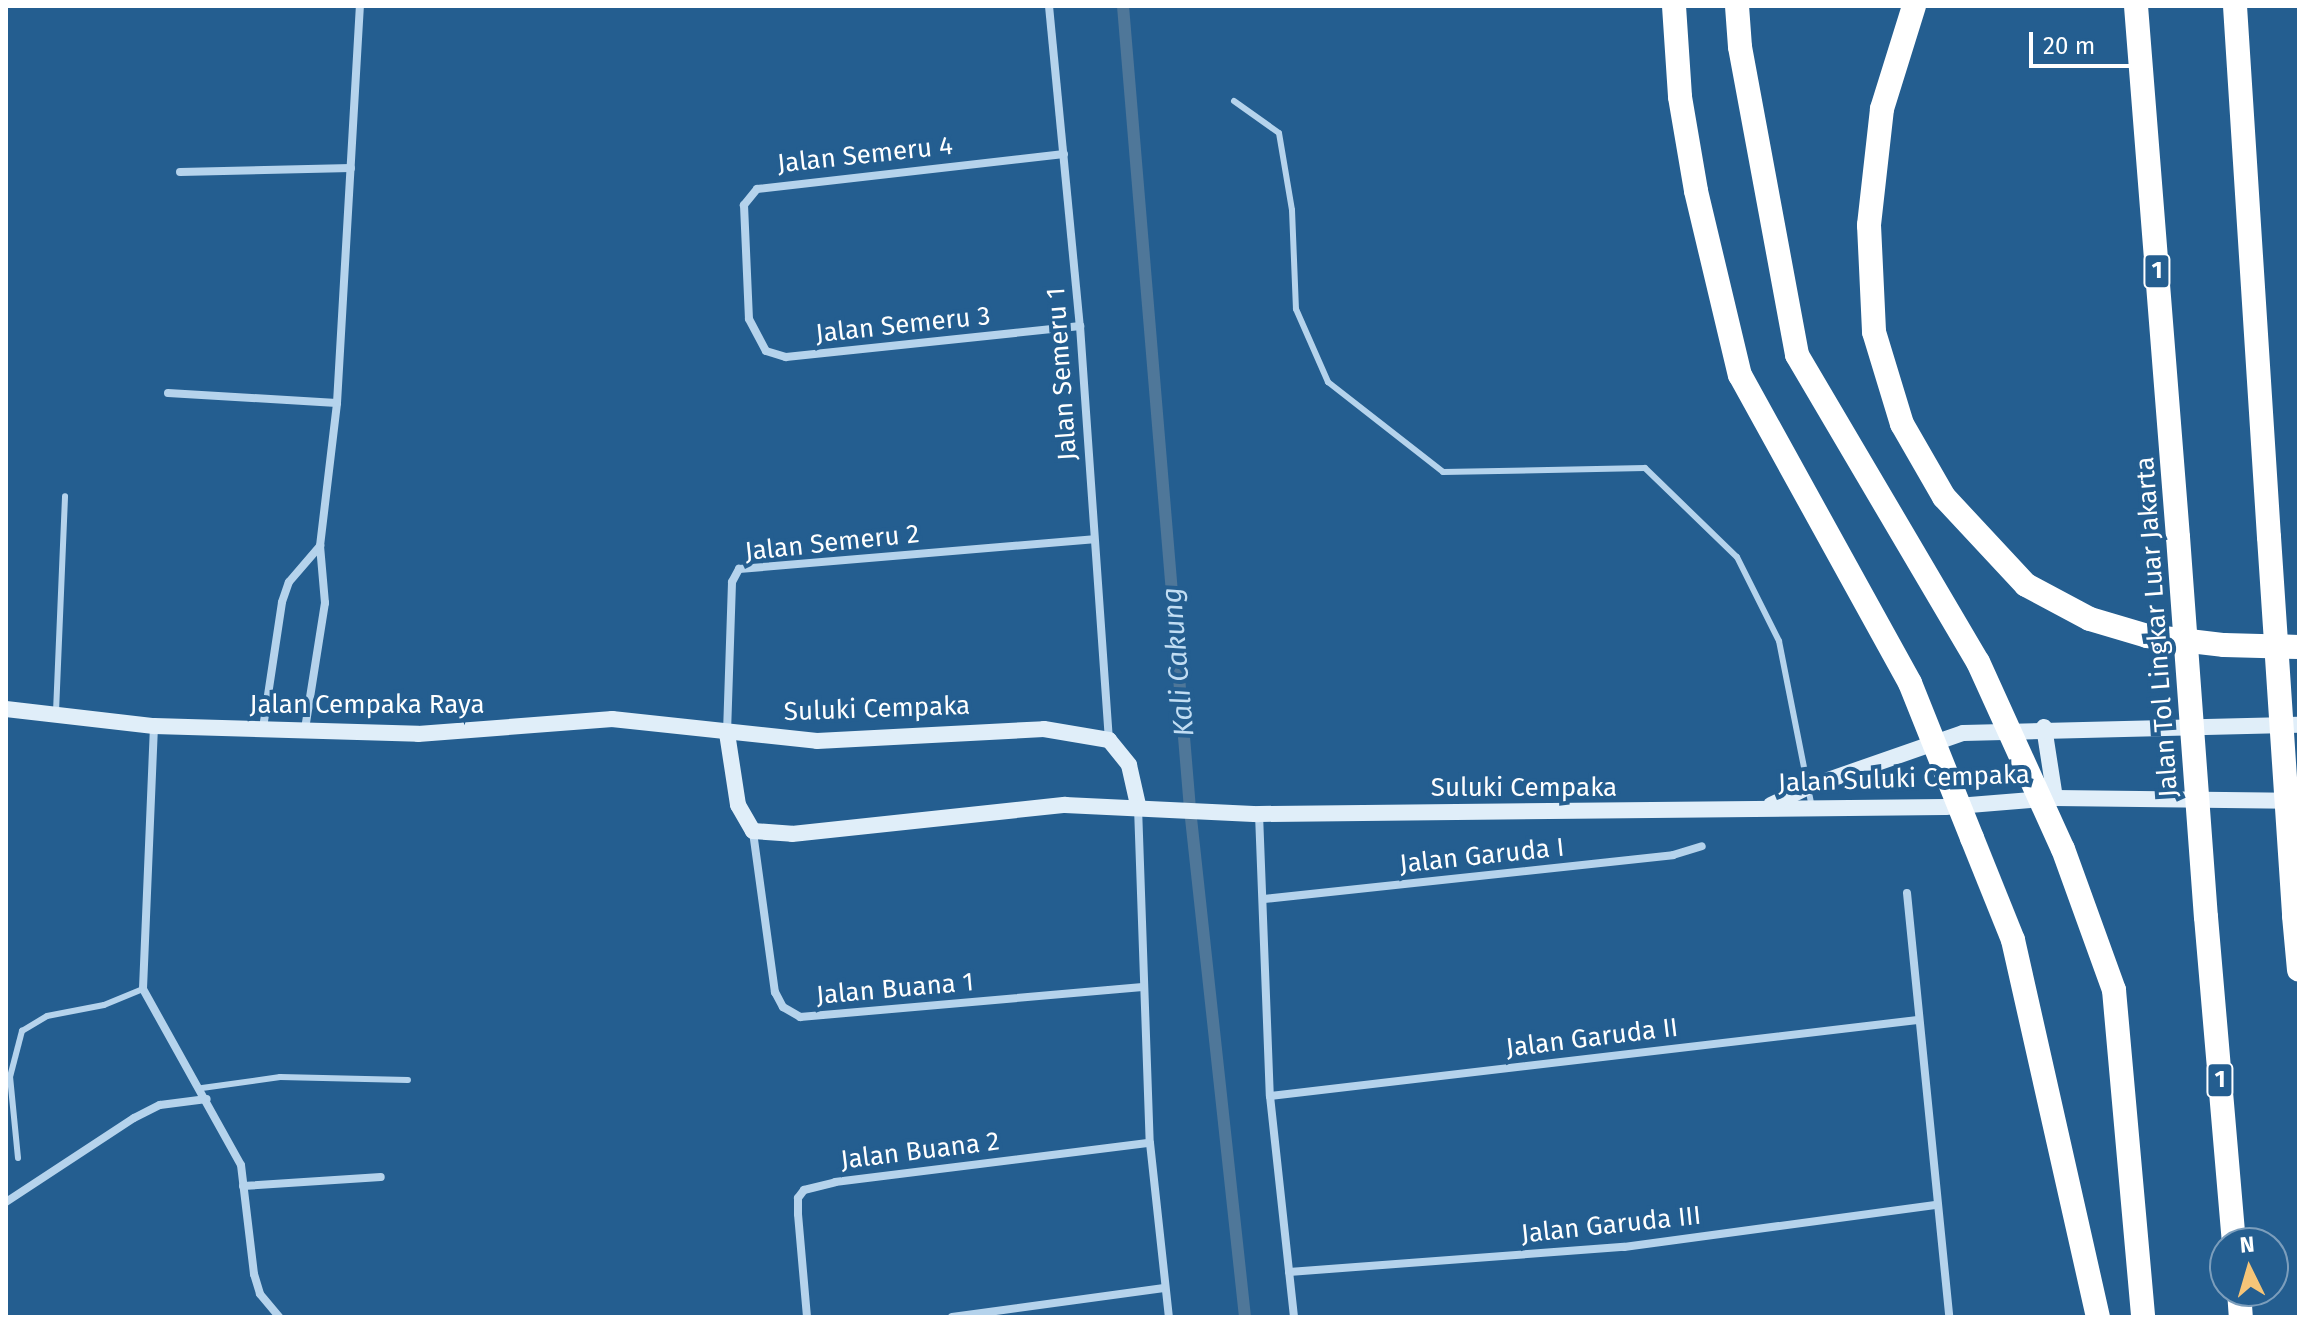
<!DOCTYPE html>
<html>
<head>
<meta charset="utf-8">
<style>
  body { margin:0 }
  #map { position:relative; width:2305px; height:1323px; overflow:hidden; background:#245e90; font-family:"Fira Sans",sans-serif }
  div>[style] { position:absolute }
  [style*='--x'] { left:calc(var(--x)*1px); top:calc(var(--y)*1px); width:calc(var(--w)*1px); rotate:calc(var(--a)*1deg) }
  .stream>* { height:12px; margin:-6px; padding:0 6px; transform-origin:6px; border-radius:6px; background:#4f7799 }
  .lane>* { height:6px; margin:-3px; padding:0 3px; transform-origin:3px; border-radius:3px; background:#b5d3ec }
  .street>* { height:8px; margin:-4px; padding:0 4px; transform-origin:4px; border-radius:4px; background:#b5d3ec }
  .secondary>* { height:16px; margin:-8px; padding:0 8px; transform-origin:8px; border-radius:8px; background:#e0eef9 }
  .highway>* { height:24px; margin:-12px; padding:0 12px; transform-origin:12px; border-radius:12px; background:#fff }
  .highway-bridge>* { height:24px; margin:-12px; padding:0 12px; transform-origin:12px; border-radius:12px; background:#fff }
  span { translate:-50% -50%; white-space:nowrap; text-align:center; line-height:1.15; -webkit-text-stroke:8px #245e90; paint-order:stroke }
  .shield-label span { padding:2px 6px; background:#245e90; border:2px solid; border-radius:6px; -webkit-text-stroke-width:0 }
  .shield-label { font-size:24px; color:#fff; font-weight:700 }
  .street-label { font-size:26px; color:#fff }
  .water-label { font-size:28px; color:#c1ddf3; font-style:italic }
  .frame { position:absolute; inset:0; border:8px solid #fff; pointer-events:none }
  .north { position:absolute; left:2209px; top:1227px; width:80px; height:80px; box-sizing:border-box; background:#245e90; border:2px solid #7c9ebc; border-radius:50%; rotate:355deg; font-size:22px; font-weight:700; line-height:32px; text-align:center; color:#fff }
  .north::after { content:''; display:block; margin:auto; width:28px; height:36px; background:#f6c578; clip-path:polygon(50% 0,100% 100%,50% 72%,0 100%) }
  .scale { position:absolute; left:2029px; top:32px; width:118px; height:36px; box-sizing:border-box; border:4px solid #fff; border-top:0; padding-left:10px; font-size:24px; line-height:28px; white-space:nowrap; color:#fff; -webkit-text-stroke:6px #245e90; paint-order:stroke }
</style>
</head>
<body>
<div id="map">
  <div class="stream">
    <i style="--x:1123;--y:6;--w:806;--a:85.23"></i>
    <i style="--x:1190;--y:809;--w:511;--a:83.82"></i>
  </div>
  <div class="lane">
    <i style="--x:1234;--y:101;--w:55;--a:35.4"></i>
    <i style="--x:1279;--y:133;--w:78;--a:80.4"></i>
    <i style="--x:1292;--y:210;--w:99;--a:87.7"></i>
    <i style="--x:1296;--y:309;--w:80;--a:66.3"></i>
    <i style="--x:1328;--y:382;--w:146;--a:38"></i>
    <i style="--x:1443;--y:472;--w:202;--a:-1.1"></i>
    <i style="--x:1645;--y:468;--w:128;--a:44.1"></i>
    <i style="--x:1737;--y:557;--w:94;--a:63.4"></i>
    <i style="--x:1779;--y:641;--w:170;--a:78.8"></i>
    <i style="--x:56;--y:712;--w:216;--a:-87.6"></i>
    <i style="--x:202;--y:1088;--w:79;--a:-8"></i>
    <i style="--x:280;--y:1077;--w:128;--a:1.3"></i>
    <i style="--x:18;--y:1158;--w:81;--a:-95.6"></i>
    <i style="--x:10;--y:1077;--w:48;--a:-75.4"></i>
    <i style="--x:22;--y:1031;--w:29;--a:-31"></i>
    <i style="--x:47;--y:1016;--w:58;--a:-10.9"></i>
    <i style="--x:104;--y:1005;--w:42;--a:-22.3"></i>
  </div>
  <div class="street">
    <i style="--x:1049;--y:6;--w:321;--a:84.5"></i>
    <i style="--x:1080;--y:326;--w:415;--a:86"></i>
    <i style="--x:1064;--y:154;--w:309;--a:173.5"></i>
    <i style="--x:757;--y:189;--w:21;--a:129"></i>
    <i style="--x:744;--y:205;--w:114;--a:87.5"></i>
    <i style="--x:749;--y:319;--w:36;--a:62"></i>
    <i style="--x:766;--y:351;--w:21;--a:17"></i>
    <i style="--x:786;--y:357;--w:296;--a:-6"></i>
    <i style="--x:180;--y:172;--w:171;--a:-1.3"></i>
    <i style="--x:168;--y:393;--w:169;--a:3.4"></i>
    <i style="--x:154;--y:726;--w:263;--a:92.4"></i>
    <i style="--x:143;--y:989;--w:201;--a:60.9"></i>
    <i style="--x:241;--y:1165;--w:110;--a:83.2"></i>
    <i style="--x:254;--y:1274;--w:21;--a:73"></i>
    <i style="--x:260;--y:1294;--w:30;--a:50"></i>
    <i style="--x:263;--y:728;--w:127;--a:-81.4"></i>
    <i style="--x:282;--y:602;--w:21;--a:-71"></i>
    <i style="--x:289;--y:582;--w:48;--a:-49.3"></i>
    <i style="--x:305;--y:729;--w:128;--a:-81"></i>
    <i style="--x:325;--y:603;--w:57;--a:-95"></i>
    <i style="--x:320;--y:546;--w:144;--a:-83.2"></i>
    <i style="--x:337;--y:403;--w:398;--a:-86.7"></i>
    <i style="--x:727;--y:733;--w:151;--a:-88.1"></i>
    <i style="--x:732;--y:582;--w:15;--a:-62"></i>
    <i style="--x:739;--y:569;--w:356;--a:-4.8"></i>
    <i style="--x:1138;--y:807;--w:336;--a:88"></i>
    <i style="--x:1150;--y:1143;--w:175;--a:83.8"></i>
    <i style="--x:1259;--y:814;--w:282;--a:87.8"></i>
    <i style="--x:1270;--y:1096;--w:222;--a:83.8"></i>
    <i style="--x:753;--y:832;--w:162;--a:82.2"></i>
    <i style="--x:775;--y:992;--w:17;--a:62"></i>
    <i style="--x:783;--y:1007;--w:20;--a:30"></i>
    <i style="--x:800;--y:1017;--w:344;--a:-5"></i>
    <i style="--x:1907;--y:893;--w:426;--a:84.3"></i>
    <i style="--x:1264;--y:899;--w:411;--a:-6.1"></i>
    <i style="--x:1673;--y:855;--w:30;--a:-17"></i>
    <i style="--x:1270;--y:1096;--w:652;--a:-6.69"></i>
    <i style="--x:243;--y:1186;--w:138;--a:-3.7"></i>
    <i style="--x:6;--y:1202;--w:153;--a:-33.3"></i>
    <i style="--x:134;--y:1118;--w:29;--a:-27"></i>
    <i style="--x:160;--y:1105;--w:47;--a:-7.3"></i>
    <i style="--x:1289;--y:1272;--w:336;--a:-4.3"></i>
    <i style="--x:1624;--y:1247;--w:314;--a:-7.7"></i>
    <i style="--x:807;--y:1317;--w:103;--a:-95"></i>
    <i style="--x:798;--y:1214;--w:16;--a:-90"></i>
    <i style="--x:798;--y:1198;--w:10;--a:-53"></i>
    <i style="--x:804;--y:1190;--w:32;--a:-14"></i>
    <i style="--x:835;--y:1182;--w:317;--a:-7.1"></i>
    <i style="--x:952;--y:1317;--w:214;--a:-7.8"></i>
  </div>
  <div class="secondary">
    <i style="--x:6;--y:709;--w:149;--a:6.6"></i>
    <i style="--x:154;--y:726;--w:264;--a:1.7"></i>
    <i style="--x:418;--y:734;--w:195;--a:-4.4"></i>
    <i style="--x:612;--y:719;--w:206;--a:6.1"></i>
    <i style="--x:817;--y:741;--w:227;--a:-3"></i>
    <i style="--x:1044;--y:729;--w:66;--a:9.6"></i>
    <i style="--x:1109;--y:740;--w:32;--a:51"></i>
    <i style="--x:1129;--y:765;--w:41;--a:77.3"></i>
    <i style="--x:2044;--y:727;--w:72;--a:81.2"></i>
    <i style="--x:727;--y:733;--w:73;--a:81.3"></i>
    <i style="--x:738;--y:805;--w:30;--a:60"></i>
    <i style="--x:753;--y:831;--w:39;--a:4"></i>
    <i style="--x:792;--y:834;--w:275;--a:-6.1"></i>
    <i style="--x:1065;--y:805;--w:194;--a:2.7"></i>
    <i style="--x:1259;--y:814;--w:686;--a:-0.58"></i>
    <i style="--x:1945;--y:807;--w:110;--a:-4.7"></i>
    <i style="--x:2055;--y:798;--w:244;--a:0.7"></i>
    <i style="--x:1771;--y:805;--w:41;--a:-25.9"></i>
    <i style="--x:1808;--y:787;--w:164;--a:-19.2"></i>
    <i style="--x:1963;--y:733;--w:336;--a:-1.4"></i>
  </div>
  <div class="highway">
    <i style="--x:1674;--y:6;--w:91;--a:86.2"></i>
    <i style="--x:1680;--y:97;--w:95;--a:80.3"></i>
    <i style="--x:1696;--y:191;--w:189;--a:76.6"></i>
    <i style="--x:1740;--y:375;--w:352;--a:61.1"></i>
    <i style="--x:1737;--y:6;--w:41;--a:85.8"></i>
    <i style="--x:1740;--y:47;--w:313;--a:79.5"></i>
    <i style="--x:1797;--y:355;--w:356;--a:59.5"></i>
    <i style="--x:1914;--y:6;--w:108;--a:107.3"></i>
    <i style="--x:1882;--y:109;--w:117;--a:96.4"></i>
    <i style="--x:1869;--y:225;--w:107;--a:87.3"></i>
    <i style="--x:1874;--y:332;--w:96;--a:73.1"></i>
    <i style="--x:1902;--y:424;--w:84;--a:60.1"></i>
    <i style="--x:1944;--y:497;--w:120;--a:47"></i>
    <i style="--x:2026;--y:585;--w:72;--a:28"></i>
    <i style="--x:2090;--y:619;--w:59;--a:16.6"></i>
    <i style="--x:2147;--y:636;--w:78;--a:6.7"></i>
    <i style="--x:2224;--y:645;--w:75;--a:1.5"></i>
    <i style="--x:2136;--y:6;--w:533;--a:85.48"></i>
    <i style="--x:2235;--y:6;--w:532;--a:86.34"></i>
    <i style="--x:1972;--y:838;--w:110;--a:68.1"></i>
    <i style="--x:2013;--y:940;--w:386;--a:77.3"></i>
    <i style="--x:2063;--y:849;--w:150;--a:70.1"></i>
    <i style="--x:2114;--y:990;--w:328;--a:84.9"></i>
    <i style="--x:2294;--y:916;--w:54;--a:84.7"></i>
    <i style="--x:2206;--y:917;--w:327;--a:85.1"></i>
    <i style="--x:2239;--y:1291;--w:26;--a:86"></i>
  </div>
  <div class="highway-bridge">
    <i style="--x:2178;--y:537;--w:381;--a:85.8"></i>
    <i style="--x:2269;--y:537;--w:380;--a:86.2"></i>
    <i style="--x:1978;--y:662;--w:205;--a:65.6"></i>
    <i style="--x:1910;--y:683;--w:167;--a:68.2"></i>
  </div>
  <div class="shield-label">
    <span style="left:2157px;top:271px">1</span>
    <span style="left:2220px;top:1080px">1</span>
  </div>
  <div class="street-label">
    <span style="left:865px;top:155px;rotate:-6deg">Jalan Semeru 4</span>
    <span style="left:903px;top:325px;rotate:-6deg">Jalan Semeru 3</span>
    <span style="left:1062px;top:374px;rotate:-94deg">Jalan Semeru 1</span>
    <span style="left:832px;top:543px;rotate:-6deg">Jalan Semeru 2</span>
    <span style="left:2157px;top:627px;rotate:-94deg">Jalan Tol Lingkar Luar Jakarta</span>
    <span style="left:367px;top:705px">Jalan Cempaka Raya</span>
    <span style="left:877px;top:709px;rotate:-2deg">Suluki Cempaka</span>
    <span style="left:1904px;top:779px;rotate:-2deg">Jalan Suluki Cempaka</span>
    <span style="left:1524px;top:788px">Suluki Cempaka</span>
    <span style="left:1482px;top:856px;rotate:-6deg">Jalan Garuda I</span>
    <span style="left:895px;top:989px;rotate:-5deg">Jalan Buana 1</span>
    <span style="left:1592px;top:1038px;rotate:-7deg">Jalan Garuda II</span>
    <span style="left:920px;top:1151px;rotate:-7deg">Jalan Buana 2</span>
    <span style="left:1611px;top:1225px;rotate:-6deg">Jalan Garuda III</span>
  </div>
  <div class="water-label">
    <span style="left:1178px;top:662px;rotate:-95deg">Kali Cakung</span>
  </div>
  <div class="frame"></div>
  <div class="north">N</div>
  <div class="scale">20 m</div>
</div>
</body>
</html>
